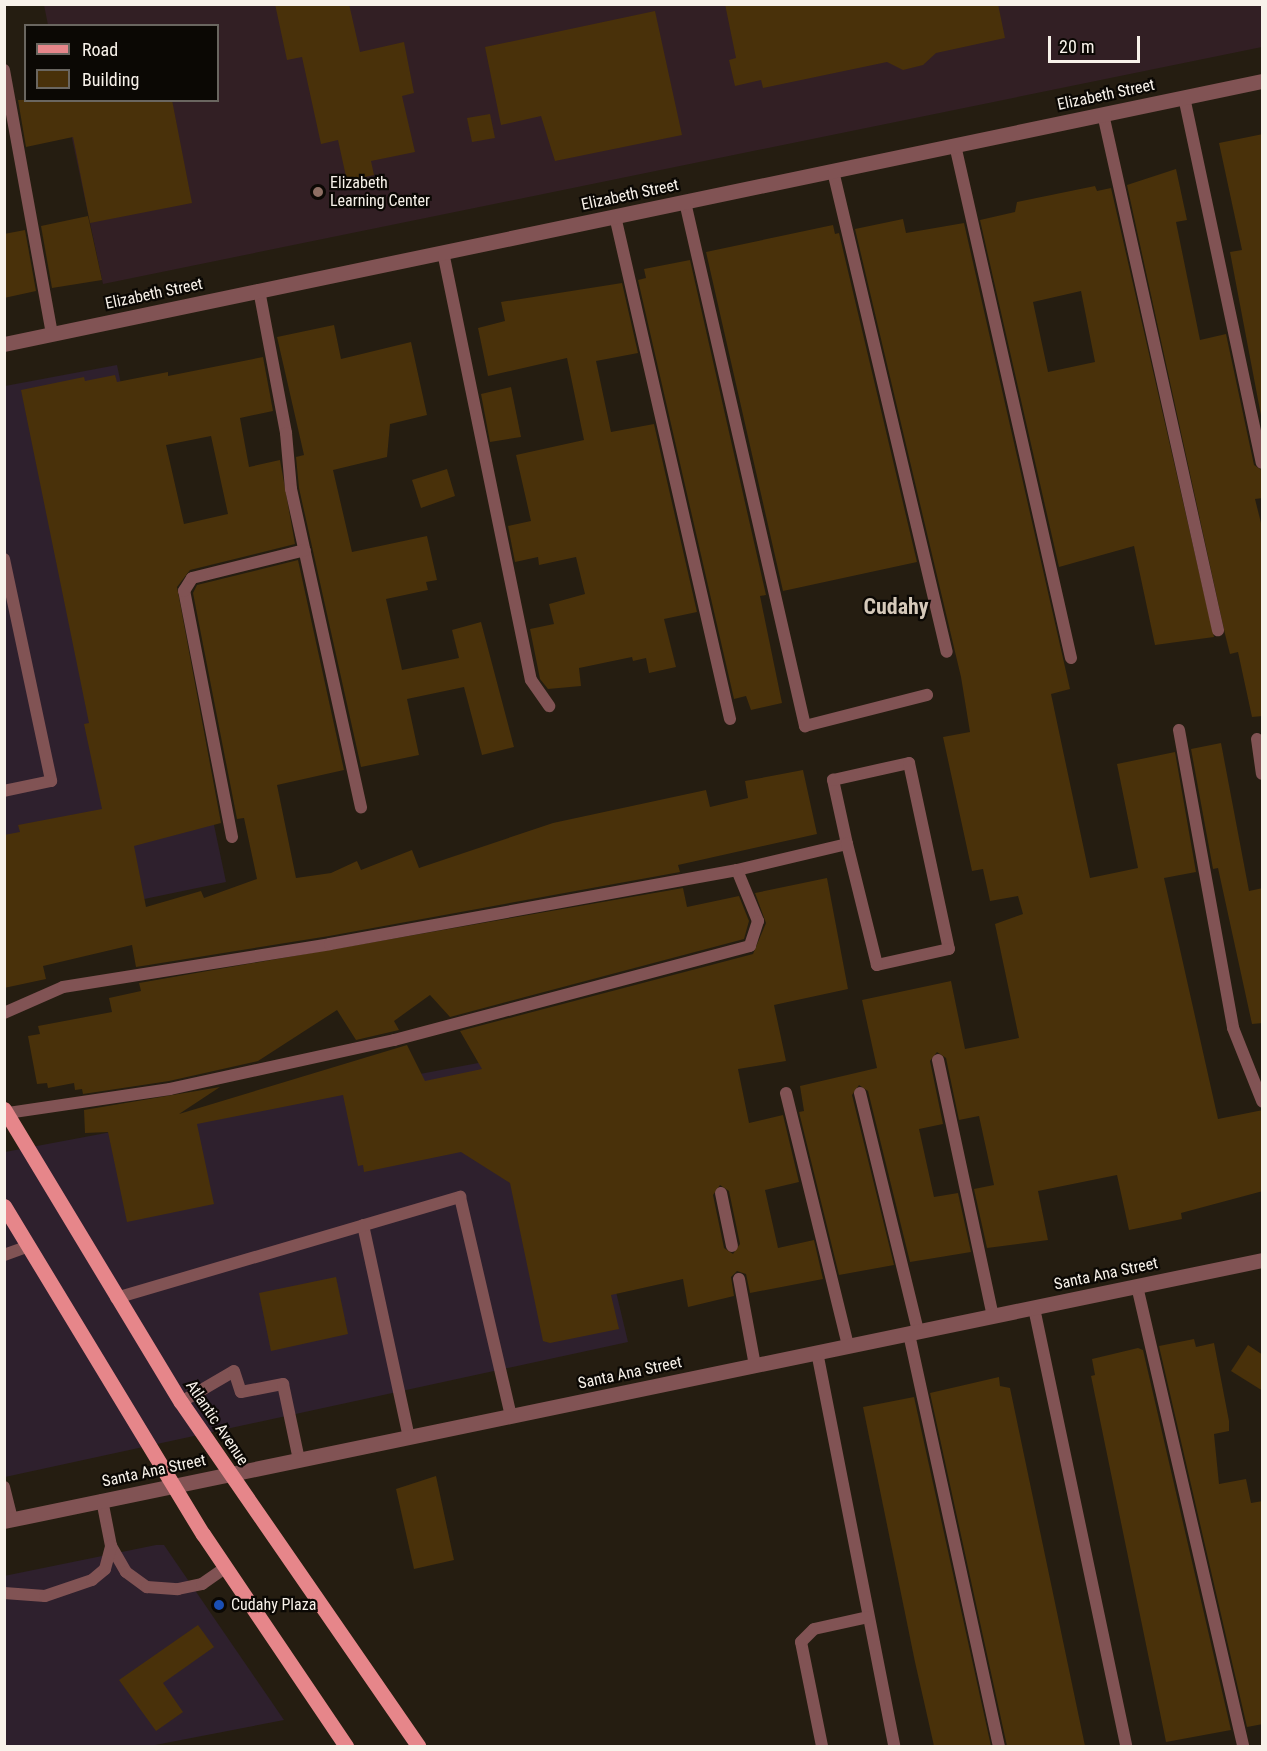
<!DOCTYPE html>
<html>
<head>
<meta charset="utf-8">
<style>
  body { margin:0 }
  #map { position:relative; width:1267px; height:1751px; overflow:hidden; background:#251d11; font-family:"Roboto Condensed",sans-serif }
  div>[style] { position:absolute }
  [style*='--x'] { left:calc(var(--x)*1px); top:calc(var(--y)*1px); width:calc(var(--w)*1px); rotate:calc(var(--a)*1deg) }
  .commercial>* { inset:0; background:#2e202d }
  .education>* { inset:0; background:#321f24 }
  .building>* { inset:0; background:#49310a }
  .service>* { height:12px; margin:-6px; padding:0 6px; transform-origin:6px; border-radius:6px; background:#815354 }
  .minor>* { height:15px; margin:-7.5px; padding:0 7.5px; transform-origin:7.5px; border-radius:7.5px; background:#815354 }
  .tertiary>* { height:15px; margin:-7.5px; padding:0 7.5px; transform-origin:7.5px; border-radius:7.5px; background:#815354 }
  .primary>* { height:15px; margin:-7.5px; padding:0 7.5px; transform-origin:7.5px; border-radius:7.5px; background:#e6868a }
  .dots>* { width:16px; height:16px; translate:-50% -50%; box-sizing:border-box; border:3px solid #0b0804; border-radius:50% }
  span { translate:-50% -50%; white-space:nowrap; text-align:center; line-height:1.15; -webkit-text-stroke:4.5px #0b0804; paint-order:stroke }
  .street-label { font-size:16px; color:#f8f2ea }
  .poi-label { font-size:16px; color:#f8f2ea }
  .left { translate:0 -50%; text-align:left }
  .district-label { font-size:22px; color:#d5c9ba; font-weight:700 }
  .frame { position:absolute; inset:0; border:6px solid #f8f2ea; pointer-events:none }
  .legend { position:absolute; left:24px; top:24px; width:195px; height:78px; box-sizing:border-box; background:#0b0804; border:2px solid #6a6660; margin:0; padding:8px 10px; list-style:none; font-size:18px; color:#f8f2ea }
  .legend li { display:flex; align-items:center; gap:12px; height:30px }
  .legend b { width:30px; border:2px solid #6a6660 }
  .scale { position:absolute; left:1048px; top:36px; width:92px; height:27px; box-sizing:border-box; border:3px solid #f8f2ea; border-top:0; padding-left:8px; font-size:18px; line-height:21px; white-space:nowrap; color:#f8f2ea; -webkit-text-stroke:4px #0b0804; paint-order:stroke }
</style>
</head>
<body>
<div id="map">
  <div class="commercial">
    <i style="clip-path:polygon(117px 365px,226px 882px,5px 928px,5px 386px)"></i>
    <i style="clip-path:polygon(558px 1048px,628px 1342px,5px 1477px,5px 1152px)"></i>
    <i style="clip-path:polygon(156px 1545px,164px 1545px,284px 1720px,150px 1746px,5px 1746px,4px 1576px)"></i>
  </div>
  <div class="education">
    <i style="clip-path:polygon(1262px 4px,1262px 47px,103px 284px,64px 101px,218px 100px,218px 26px,48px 25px,44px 5px)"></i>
  </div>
  <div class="building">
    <i style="clip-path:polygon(275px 4px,349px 4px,360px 52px,404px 42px,414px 93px,402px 96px,415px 152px,371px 161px,374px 175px,347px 181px,338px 140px,321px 144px,302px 57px,287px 60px)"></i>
    <i style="clip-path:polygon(725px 4px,998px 4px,1005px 38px,936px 53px,923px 65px,903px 70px,887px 62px,763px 88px,761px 80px,735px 86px,729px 60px,736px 58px)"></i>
    <i style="clip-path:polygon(655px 11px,682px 135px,555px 161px,541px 116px,501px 125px,485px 47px)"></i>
    <i style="clip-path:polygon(18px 100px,172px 100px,192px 203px,90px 223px,73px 137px,26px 147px)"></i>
    <i style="clip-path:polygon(490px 114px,495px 138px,472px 142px,467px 118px)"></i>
    <i style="clip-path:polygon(1263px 134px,1263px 426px,1230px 252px,1242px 250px,1219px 143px)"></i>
    <i style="clip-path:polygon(1176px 169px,1187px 220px,1176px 222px,1200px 340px,1226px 334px,1254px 465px,1263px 471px,1263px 498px,1255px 499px,1263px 531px,1263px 716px,1252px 717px,1238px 652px,1230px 654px,1225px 634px,1127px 185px)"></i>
    <i style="clip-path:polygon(evenodd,1095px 186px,1097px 191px,1111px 188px,1214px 637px,1155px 645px,1134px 546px,1059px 567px,980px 220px,1015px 212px,1017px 202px,1095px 186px,1081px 291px,1095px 362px,1048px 372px,1033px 302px,1081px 291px)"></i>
    <i style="clip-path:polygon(88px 216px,102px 280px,52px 288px,41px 226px)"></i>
    <i style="clip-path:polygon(903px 219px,906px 233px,964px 223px,1070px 689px,1051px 694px,1090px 878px,1138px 868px,1117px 764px,1175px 752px,1196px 872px,1164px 878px,1218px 1119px,1263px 1110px,1263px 1191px,1181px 1213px,1182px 1219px,1129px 1230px,1117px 1175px,1038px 1191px,1048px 1240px,987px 1248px,974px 1189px,994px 1185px,979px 1116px,959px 1120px,946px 1058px,937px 1052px,930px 1061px,943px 1124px,919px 1129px,934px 1197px,958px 1193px,971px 1252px,910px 1262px,868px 1091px,859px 1085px,852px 1095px,894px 1265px,839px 1275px,799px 1112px,804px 1111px,800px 1086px,877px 1068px,862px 1000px,951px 981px,965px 1049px,1019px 1038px,995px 924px,1023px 914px,1018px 896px,990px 901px,983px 869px,972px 871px,943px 737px,970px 732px,961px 677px,855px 229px)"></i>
    <i style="clip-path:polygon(833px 225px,835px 234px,839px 233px,917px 562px,783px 591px,706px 252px)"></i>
    <i style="clip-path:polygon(25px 230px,36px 291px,4px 298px,4px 234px)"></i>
    <i style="clip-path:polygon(690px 260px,766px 595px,760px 596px,782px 703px,751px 710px,746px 696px,734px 699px,638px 280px,646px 278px,644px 269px)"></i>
    <i style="clip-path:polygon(622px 283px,638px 353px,596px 361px,611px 432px,654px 424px,697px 612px,664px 619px,676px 667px,649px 673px,646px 658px,633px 661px,632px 657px,579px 668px,581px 686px,548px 689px,540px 679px,530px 629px,554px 624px,549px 604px,585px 594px,576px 557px,539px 565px,538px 557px,515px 562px,508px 526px,531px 521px,516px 455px,584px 440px,567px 358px,488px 376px,478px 328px,505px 321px,501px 302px)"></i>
    <i style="clip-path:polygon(334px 325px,341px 359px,411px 342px,427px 415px,390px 424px,387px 457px,333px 470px,352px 552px,427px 536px,437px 580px,426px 582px,428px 590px,386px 599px,402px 670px,459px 658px,452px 630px,481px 622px,514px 747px,482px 755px,464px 687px,407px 699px,419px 755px,361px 767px,299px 488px,296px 457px,304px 455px,277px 337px)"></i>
    <i style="clip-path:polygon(evenodd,263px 357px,273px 411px,240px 418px,249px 467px,280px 460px,295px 544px,190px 570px,177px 587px,221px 823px,134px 846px,146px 907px,201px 891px,204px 898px,257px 879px,244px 818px,237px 819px,193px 593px,197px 585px,298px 560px,344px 770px,277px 785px,296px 878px,331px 873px,357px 861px,361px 870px,412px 850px,419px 868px,553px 823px,706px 790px,710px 807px,748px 798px,745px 781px,803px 770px,817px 834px,678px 865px,680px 872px,329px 936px,136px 967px,132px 945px,43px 966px,46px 979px,4px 988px,4px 835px,20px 832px,18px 825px,102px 809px,84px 724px,89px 723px,21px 390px,84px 377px,85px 381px,115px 375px,117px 382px,168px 372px,168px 376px,263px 357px,211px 436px,228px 514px,184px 524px,166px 445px,211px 436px)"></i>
    <i style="clip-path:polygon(511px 387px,521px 437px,490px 442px,481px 394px)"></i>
    <i style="clip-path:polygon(447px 469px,455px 496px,421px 508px,412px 480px)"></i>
    <i style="clip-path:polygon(1221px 743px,1249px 891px,1263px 888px,1263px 1023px,1252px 1024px,1218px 868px,1213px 869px,1191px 749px)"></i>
    <i style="clip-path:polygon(evenodd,827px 878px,848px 989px,774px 1005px,786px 1061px,738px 1069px,749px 1123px,783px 1115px,799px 1182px,765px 1190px,778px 1248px,814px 1240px,823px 1279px,750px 1293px,746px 1274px,737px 1271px,731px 1277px,734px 1296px,688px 1307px,683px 1279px,611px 1295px,619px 1329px,550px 1343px,543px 1341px,510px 1183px,461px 1152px,364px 1172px,363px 1165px,358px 1166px,343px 1095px,197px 1124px,214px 1204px,127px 1222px,108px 1132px,85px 1133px,84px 1110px,220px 1087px,179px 1114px,407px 1045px,425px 1081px,482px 1069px,460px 1031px,753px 954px,766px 923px,755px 893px,827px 878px,720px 1185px,729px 1191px,740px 1244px,733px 1254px,724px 1248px,713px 1195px,720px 1185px)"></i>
    <i style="clip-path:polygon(683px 888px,687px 907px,739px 896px,749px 921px,744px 939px,450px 1017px,430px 995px,394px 1021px,399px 1030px,356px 1040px,337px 1010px,258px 1061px,169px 1081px,83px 1094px,82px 1089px,75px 1090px,74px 1083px,48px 1088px,47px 1083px,37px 1084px,28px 1036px,40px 1034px,38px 1026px,112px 1012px,109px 998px,141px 991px,139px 983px)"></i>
    <i style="clip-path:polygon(336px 1277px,348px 1334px,271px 1351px,259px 1293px)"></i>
    <i style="clip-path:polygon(1194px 1339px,1196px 1347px,1214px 1343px,1229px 1421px,1229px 1431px,1214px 1434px,1219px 1484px,1246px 1479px,1251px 1503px,1263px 1501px,1263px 1724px,1247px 1727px,1159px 1346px)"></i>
    <i style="clip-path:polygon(1248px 1345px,1263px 1355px,1263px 1391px,1231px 1371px)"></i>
    <i style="clip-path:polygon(1138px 1348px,1143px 1350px,1231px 1730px,1166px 1742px,1091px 1376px,1095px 1375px,1092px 1359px)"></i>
    <i style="clip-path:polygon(999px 1377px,1000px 1386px,1010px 1388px,1085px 1746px,1007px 1746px,930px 1393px)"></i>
    <i style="clip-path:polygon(914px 1397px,991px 1746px,934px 1746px,915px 1662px,863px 1407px)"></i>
    <i style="clip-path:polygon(436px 1476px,454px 1560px,414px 1569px,396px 1489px)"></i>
    <i style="clip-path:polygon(198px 1625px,214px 1647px,163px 1683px,183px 1712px,156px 1731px,119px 1680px)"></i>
  </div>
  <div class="service">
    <i style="--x:4;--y:70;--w:268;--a:79.7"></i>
    <i style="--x:1184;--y:97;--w:374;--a:78"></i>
    <i style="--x:1103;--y:114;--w:529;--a:77.44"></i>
    <i style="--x:955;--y:145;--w:526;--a:77.26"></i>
    <i style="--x:833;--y:171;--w:494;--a:76.7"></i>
    <i style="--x:685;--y:202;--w:538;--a:77.1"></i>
    <i style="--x:805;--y:726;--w:126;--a:-14.3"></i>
    <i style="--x:615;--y:216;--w:516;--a:77.12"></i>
    <i style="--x:443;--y:252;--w:437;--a:78.4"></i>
    <i style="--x:531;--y:680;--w:32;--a:55"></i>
    <i style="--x:259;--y:290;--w:146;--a:79.3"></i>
    <i style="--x:286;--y:433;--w:56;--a:84.9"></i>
    <i style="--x:291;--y:489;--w:326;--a:77.6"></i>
    <i style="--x:4;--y:559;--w:227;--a:78"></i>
    <i style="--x:51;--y:781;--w:48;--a:168"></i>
    <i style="--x:1179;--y:730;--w:303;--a:79.7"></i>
    <i style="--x:1233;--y:1028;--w:79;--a:68.3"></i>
    <i style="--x:1257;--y:739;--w:35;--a:82"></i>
    <i style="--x:232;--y:837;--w:251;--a:-101"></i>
    <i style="--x:184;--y:591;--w:15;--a:-58"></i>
    <i style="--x:192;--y:578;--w:116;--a:-13.9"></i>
    <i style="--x:737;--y:870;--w:113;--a:-13.3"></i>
    <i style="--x:847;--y:844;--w:66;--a:-102.3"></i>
    <i style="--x:833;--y:780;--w:78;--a:-12.6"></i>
    <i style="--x:909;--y:763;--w:190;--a:77.9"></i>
    <i style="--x:949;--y:949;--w:74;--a:167.5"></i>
    <i style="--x:877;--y:965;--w:125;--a:-103.9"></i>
    <i style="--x:4;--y:1013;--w:64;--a:-23.8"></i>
    <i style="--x:63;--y:987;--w:270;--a:-9.1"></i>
    <i style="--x:330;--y:944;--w:414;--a:-10.3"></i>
    <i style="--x:737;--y:870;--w:55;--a:67.6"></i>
    <i style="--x:758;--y:921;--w:26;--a:108"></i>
    <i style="--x:750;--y:946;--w:368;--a:165.2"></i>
    <i style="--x:394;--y:1040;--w:229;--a:167.7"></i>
    <i style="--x:170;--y:1089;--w:165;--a:171.6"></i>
    <i style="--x:938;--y:1060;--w:262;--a:77.9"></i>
    <i style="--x:786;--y:1093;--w:260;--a:76.2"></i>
    <i style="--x:860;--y:1093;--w:245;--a:76.3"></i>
    <i style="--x:721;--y:1193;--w:54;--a:78.3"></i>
    <i style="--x:363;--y:1225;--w:217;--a:77.8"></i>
    <i style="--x:4;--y:1255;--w:27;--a:-20"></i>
    <i style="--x:739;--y:1279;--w:87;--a:79.5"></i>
    <i style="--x:1137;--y:1286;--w:472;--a:77"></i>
    <i style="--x:116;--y:1298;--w:359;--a:-16.4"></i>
    <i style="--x:460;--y:1197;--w:225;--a:76.9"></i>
    <i style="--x:1034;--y:1308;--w:447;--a:78.1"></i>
    <i style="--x:909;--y:1334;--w:422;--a:77.7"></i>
    <i style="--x:817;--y:1352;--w:401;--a:78.9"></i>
    <i style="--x:181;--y:1402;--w:61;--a:-30.3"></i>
    <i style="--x:234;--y:1371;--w:22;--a:72"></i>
    <i style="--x:241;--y:1392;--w:43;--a:-10.8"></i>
    <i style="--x:283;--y:1384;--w:78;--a:78.1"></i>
    <i style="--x:4;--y:1487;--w:33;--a:76"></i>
    <i style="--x:102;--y:1500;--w:47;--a:78.9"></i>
    <i style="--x:111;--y:1546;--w:30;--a:60"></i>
    <i style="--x:126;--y:1572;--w:26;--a:36"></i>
    <i style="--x:147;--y:1587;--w:31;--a:4"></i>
    <i style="--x:178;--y:1589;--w:25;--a:-12"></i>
    <i style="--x:202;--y:1584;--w:29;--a:-35"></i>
    <i style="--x:4;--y:1593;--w:41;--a:4.2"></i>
    <i style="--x:45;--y:1596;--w:50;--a:-18.8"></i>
    <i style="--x:92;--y:1580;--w:17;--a:-40"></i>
    <i style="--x:105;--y:1569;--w:24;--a:-75"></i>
    <i style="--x:822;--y:1746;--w:106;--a:-101.4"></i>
    <i style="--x:801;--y:1642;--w:18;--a:-45"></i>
    <i style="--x:814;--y:1629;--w:55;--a:-12.5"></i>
  </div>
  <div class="minor">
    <i style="--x:4;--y:344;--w:1285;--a:-11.81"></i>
  </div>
  <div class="tertiary">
    <i style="--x:4;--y:1521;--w:1285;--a:-11.72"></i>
  </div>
  <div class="primary">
    <i style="--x:4;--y:1109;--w:342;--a:58.9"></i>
    <i style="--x:181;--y:1402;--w:418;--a:55.4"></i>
    <i style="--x:4;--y:1206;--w:384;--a:58.8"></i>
    <i style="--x:203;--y:1534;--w:256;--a:56"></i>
  </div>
  <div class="dots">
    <i style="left:318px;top:192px;background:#8d6e63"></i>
    <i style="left:219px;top:1605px;background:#1a4fb4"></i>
  </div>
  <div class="street-label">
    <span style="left:1106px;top:95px;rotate:-12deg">Elizabeth Street</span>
    <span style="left:630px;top:195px;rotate:-12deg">Elizabeth Street</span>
    <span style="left:154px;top:294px;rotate:-12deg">Elizabeth Street</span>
    <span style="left:1106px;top:1274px;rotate:-12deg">Santa Ana Street</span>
    <span style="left:630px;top:1373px;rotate:-12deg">Santa Ana Street</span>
    <span style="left:217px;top:1423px;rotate:56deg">Atlantic Avenue</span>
    <span style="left:154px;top:1471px;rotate:-12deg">Santa Ana Street</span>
  </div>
  <div class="poi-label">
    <span class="left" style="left:330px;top:192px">Elizabeth<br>Learning Center</span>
    <span class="left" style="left:231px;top:1605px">Cudahy Plaza</span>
  </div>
  <div class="district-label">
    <span style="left:896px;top:607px">Cudahy</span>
  </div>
  <div class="frame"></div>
  <ul class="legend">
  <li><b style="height:8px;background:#e6868a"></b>Road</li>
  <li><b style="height:16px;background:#49310a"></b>Building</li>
  </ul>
  <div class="scale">20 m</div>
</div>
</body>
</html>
